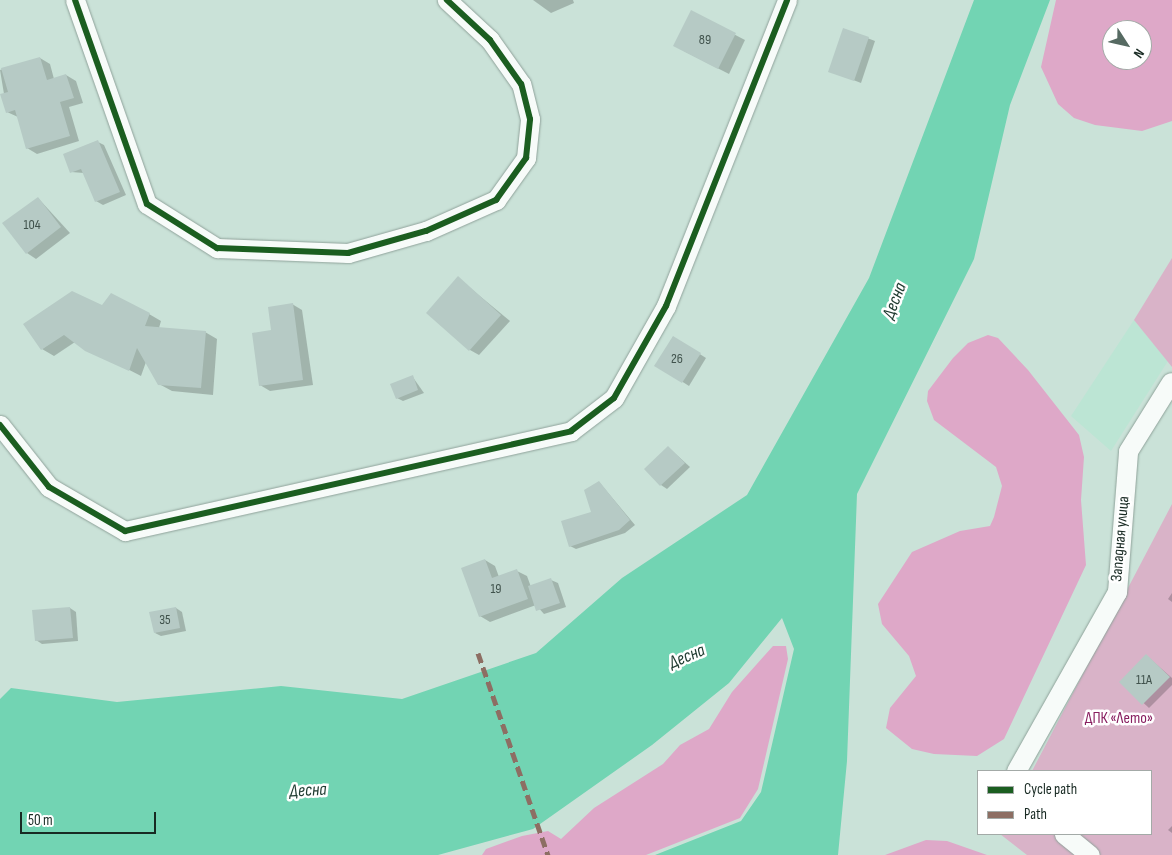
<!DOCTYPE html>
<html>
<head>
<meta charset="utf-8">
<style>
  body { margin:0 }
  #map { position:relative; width:1172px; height:855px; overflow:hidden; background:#cae2d8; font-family:"Sofia Sans Condensed",sans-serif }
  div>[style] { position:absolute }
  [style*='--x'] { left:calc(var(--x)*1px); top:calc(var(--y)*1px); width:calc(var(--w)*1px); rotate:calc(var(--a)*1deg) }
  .built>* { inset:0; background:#bce5d4 }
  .green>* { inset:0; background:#d9b3c8 }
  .forest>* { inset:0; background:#dea8c8 }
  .water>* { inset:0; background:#72d4b3 }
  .shadow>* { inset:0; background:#0003 }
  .building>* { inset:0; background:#b6cac5 }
  .roads { filter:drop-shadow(0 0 1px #8fa29a) drop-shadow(0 0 1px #8fa29a) }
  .minor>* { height:19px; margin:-9.5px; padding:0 9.5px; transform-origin:9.5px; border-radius:9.5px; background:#f7fbf9 }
  .quiet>* { height:5px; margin-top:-2.5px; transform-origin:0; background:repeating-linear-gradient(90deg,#8d6e63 0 10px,transparent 0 15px) }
  .cycleway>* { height:6px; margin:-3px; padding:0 3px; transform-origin:3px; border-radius:3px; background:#1b5e20 }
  span { translate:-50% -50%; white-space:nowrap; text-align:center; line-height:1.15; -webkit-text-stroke:5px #fff; paint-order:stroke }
  .number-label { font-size:14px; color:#40524c }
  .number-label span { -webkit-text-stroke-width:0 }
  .street-label { font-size:16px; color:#182a23 }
  .park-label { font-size:16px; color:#892061 }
  .water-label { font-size:18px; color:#213c32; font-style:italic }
  .legend { position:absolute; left:977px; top:770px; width:175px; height:65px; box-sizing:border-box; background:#fff; border:1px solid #a3aaa7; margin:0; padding:6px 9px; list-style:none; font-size:15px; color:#182a23 }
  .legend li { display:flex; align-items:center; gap:10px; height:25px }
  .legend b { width:25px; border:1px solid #a3aaa7 }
  .north { position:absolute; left:1102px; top:20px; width:50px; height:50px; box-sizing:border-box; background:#fff; border:1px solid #a3aaa7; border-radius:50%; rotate:125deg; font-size:14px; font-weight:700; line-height:20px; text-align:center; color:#182a23 }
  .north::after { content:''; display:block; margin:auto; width:18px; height:22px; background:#566a62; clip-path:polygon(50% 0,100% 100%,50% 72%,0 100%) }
  .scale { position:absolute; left:20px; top:812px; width:136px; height:22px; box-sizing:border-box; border:2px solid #182a23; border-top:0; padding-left:6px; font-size:15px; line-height:18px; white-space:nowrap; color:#182a23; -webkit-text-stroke:4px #fff; paint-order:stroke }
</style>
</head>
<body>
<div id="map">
  <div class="built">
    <i style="clip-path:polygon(1134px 320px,1168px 361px,1111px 451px,1071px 416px)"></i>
  </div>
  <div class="green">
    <i style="clip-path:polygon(1172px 258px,1172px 367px,1134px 320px)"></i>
    <i style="clip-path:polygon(1172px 504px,1172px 855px,1027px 855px,1000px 834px,1151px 834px,1151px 771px,1032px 771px)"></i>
  </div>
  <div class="forest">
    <i style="clip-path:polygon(evenodd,1056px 0,1172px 0,1172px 121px,1142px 131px,1095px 125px,1074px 118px,1058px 104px,1041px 67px,1056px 0,1112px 30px,1142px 30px,1142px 60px,1112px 60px,1112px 30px)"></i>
    <i style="clip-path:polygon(988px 335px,998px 338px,1028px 370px,1079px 435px,1084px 457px,1081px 500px,1086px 565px,1004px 739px,977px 756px,934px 754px,912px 749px,886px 728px,890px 708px,916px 676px,909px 656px,882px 624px,878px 604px,912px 552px,960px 531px,990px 526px,994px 517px,1002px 486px,996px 467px,934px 420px,927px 401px,928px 391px,953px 358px,968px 343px)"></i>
    <i style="clip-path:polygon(773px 646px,786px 646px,788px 659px,758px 789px,740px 818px,646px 855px,482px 855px,486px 849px,522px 836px,548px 831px,561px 839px,594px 808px,663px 764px,680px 745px,709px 729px,732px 692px)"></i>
    <i style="clip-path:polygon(926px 840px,947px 841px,987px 855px,885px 855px)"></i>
  </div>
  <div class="water">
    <i style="clip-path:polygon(974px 0,1050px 0,1010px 105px,974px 259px,857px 494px,847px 761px,838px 855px,655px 855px,741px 821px,761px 792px,794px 649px,782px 618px,729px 683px,652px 745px,533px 829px,438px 855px,0 855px,0 699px,11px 688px,117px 702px,281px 686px,402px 699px,536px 653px,622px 578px,747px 495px,869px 278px)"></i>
  </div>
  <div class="shadow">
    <i style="clip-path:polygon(533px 0,573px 0,574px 3px,551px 13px)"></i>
    <i style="clip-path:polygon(691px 12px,745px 40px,729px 74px,684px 51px)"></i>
    <i style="clip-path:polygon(844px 29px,875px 41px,861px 83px,830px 71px)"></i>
    <i style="clip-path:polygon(40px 58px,50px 64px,54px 79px,66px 75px,76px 81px,83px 103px,69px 107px,79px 141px,37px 154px,27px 148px,18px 117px,7px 112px,0 70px)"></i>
    <i style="clip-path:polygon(98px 142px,104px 145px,126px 195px,103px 205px,96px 201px,84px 173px,71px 172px)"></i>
    <i style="clip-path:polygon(38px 198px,70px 233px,36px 259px,27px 253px)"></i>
    <i style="clip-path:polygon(458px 278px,510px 321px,479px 355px,470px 350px)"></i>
    <i style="clip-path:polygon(292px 304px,302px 310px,313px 385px,270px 391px,260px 385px,272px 331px)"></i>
    <i style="clip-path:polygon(102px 306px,149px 314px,161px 321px,159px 328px,205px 332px,217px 339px,213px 395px,172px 391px,159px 384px,146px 362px,141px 376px,75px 342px,54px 356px,42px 349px)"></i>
    <i style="clip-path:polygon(673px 337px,706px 358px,689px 386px,656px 365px)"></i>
    <i style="clip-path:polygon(412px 376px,424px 393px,403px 401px,397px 398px)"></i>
    <i style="clip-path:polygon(668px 447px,690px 467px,667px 489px,661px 485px)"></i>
    <i style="clip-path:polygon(599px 482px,635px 525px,625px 533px,576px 549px,570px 546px,593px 513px)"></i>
    <i style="clip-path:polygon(485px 560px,495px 566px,499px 577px,517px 571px,527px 576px,531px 587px,551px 580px,558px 583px,566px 607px,544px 614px,536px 605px,490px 622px,480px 616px)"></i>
    <i style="clip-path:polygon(1172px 593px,1172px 602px,1168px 599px)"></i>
    <i style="clip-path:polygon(70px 608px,76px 612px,78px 641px,42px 644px,36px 640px)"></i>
    <i style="clip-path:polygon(176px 608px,182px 612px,186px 631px,161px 636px,155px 633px)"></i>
    <i style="clip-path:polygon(1147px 656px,1172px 678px,1172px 685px,1149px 708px,1121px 682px)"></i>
    <i style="clip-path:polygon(1172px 826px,1172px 833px,1168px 830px)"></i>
  </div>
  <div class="building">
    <i style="clip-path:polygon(691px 10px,736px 33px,718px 69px,673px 46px)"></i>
    <i style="clip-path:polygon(843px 28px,869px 37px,854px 81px,828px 72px)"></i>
    <i style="clip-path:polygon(40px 57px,47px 80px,66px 74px,74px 98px,60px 102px,70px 136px,26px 149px,15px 110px,6px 113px,0 94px,8px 92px,1px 68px)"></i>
    <i style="clip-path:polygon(98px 140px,120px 192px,95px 202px,81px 169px,70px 173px,63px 154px)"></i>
    <i style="clip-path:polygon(38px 197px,61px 227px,26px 254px,2px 223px)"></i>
    <i style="clip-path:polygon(458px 276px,501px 315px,469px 351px,426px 313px)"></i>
    <i style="clip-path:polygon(72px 291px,102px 305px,111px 293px,150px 313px,145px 326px,206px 331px,201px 388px,158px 385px,137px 348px,129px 371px,85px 351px,64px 335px,41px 350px,23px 324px)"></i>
    <i style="clip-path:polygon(293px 303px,303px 380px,259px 386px,252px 333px,271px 330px,268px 307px)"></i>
    <i style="clip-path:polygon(673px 336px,701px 353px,682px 383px,654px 366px)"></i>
    <i style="clip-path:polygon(413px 375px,418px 390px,396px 399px,390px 384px)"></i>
    <i style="clip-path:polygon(668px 446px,685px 463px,660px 486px,644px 469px)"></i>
    <i style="clip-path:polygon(599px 481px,630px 520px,619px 530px,569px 547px,561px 521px,591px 512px,584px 490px)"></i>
    <i style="clip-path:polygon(485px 559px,492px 578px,517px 569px,528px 599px,479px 617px,461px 568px)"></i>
    <i style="clip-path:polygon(551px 578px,560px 603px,536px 611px,528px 586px)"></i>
    <i style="clip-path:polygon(70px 607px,73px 638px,35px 641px,32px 610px)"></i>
    <i style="clip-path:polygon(176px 607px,180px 628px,154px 633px,149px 612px)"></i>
    <i style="clip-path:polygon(1146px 654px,1170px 677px,1142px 705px,1119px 682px)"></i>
  </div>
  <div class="roads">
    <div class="minor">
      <i style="--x:75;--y:0;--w:216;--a:70.6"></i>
      <i style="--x:147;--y:204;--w:83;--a:32.2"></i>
      <i style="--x:217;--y:248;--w:131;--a:2.2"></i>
      <i style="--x:348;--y:253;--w:81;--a:-15.8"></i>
      <i style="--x:426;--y:231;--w:77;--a:-23.9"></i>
      <i style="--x:496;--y:200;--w:52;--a:-54.5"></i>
      <i style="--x:526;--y:158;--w:39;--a:-84"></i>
      <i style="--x:530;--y:119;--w:36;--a:-104"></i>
      <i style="--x:521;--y:84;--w:54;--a:-125.2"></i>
      <i style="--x:490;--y:40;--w:59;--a:-137.1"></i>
      <i style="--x:0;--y:425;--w:79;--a:51.7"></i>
      <i style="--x:49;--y:487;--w:88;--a:30.1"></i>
      <i style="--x:125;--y:531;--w:457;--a:-12.6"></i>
      <i style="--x:571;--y:431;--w:54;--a:-37.5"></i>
      <i style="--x:614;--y:398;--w:106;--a:-60.5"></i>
      <i style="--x:666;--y:306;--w:329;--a:-68.4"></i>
      <i style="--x:1016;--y:771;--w:206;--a:-60.6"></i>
      <i style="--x:1117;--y:592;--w:141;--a:-85.5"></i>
      <i style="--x:1128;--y:451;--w:81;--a:-58.1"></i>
      <i style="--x:1064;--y:834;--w:33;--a:39"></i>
    </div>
  </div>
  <div class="quiet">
    <i style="--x:478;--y:653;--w:214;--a:70.9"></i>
  </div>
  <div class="cycleway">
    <i style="--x:75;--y:0;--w:216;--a:70.6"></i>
    <i style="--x:147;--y:204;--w:83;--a:32.2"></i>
    <i style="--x:217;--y:248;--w:131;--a:2.2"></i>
    <i style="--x:348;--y:253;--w:81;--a:-15.8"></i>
    <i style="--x:426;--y:231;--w:77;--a:-23.9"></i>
    <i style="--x:496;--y:200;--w:52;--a:-54.5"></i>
    <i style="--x:526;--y:158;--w:39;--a:-84"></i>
    <i style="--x:530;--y:119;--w:36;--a:-104"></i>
    <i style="--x:521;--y:84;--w:54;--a:-125.2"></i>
    <i style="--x:490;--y:40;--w:59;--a:-137.1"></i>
    <i style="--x:0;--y:425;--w:79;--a:51.7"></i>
    <i style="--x:49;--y:487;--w:88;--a:30.1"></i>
    <i style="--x:125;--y:531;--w:457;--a:-12.6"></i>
    <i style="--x:571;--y:431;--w:54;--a:-37.5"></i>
    <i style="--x:614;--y:398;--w:106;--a:-60.5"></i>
    <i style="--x:666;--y:306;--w:329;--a:-68.4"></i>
  </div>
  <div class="number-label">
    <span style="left:705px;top:40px">89</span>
    <span style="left:32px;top:225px">104</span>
    <span style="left:677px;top:359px">26</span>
    <span style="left:496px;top:589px">19</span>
    <span style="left:165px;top:620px">35</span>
    <span style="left:1144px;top:680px">11А</span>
  </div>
  <div class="street-label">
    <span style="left:1121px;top:539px;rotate:-85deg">Западная улица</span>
  </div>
  <div class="park-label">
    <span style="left:1119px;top:719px">ДПК «Лето»</span>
  </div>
  <div class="water-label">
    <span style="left:895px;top:301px;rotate:-69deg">Десна</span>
    <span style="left:687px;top:657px;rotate:-23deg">Десна</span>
    <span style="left:308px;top:791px;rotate:-3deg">Десна</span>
  </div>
  <ul class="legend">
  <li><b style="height:6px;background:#1b5e20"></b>Cycle path</li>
  <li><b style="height:6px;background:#8d6e63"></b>Path</li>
  </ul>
  <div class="north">N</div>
  <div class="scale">50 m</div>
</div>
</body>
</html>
